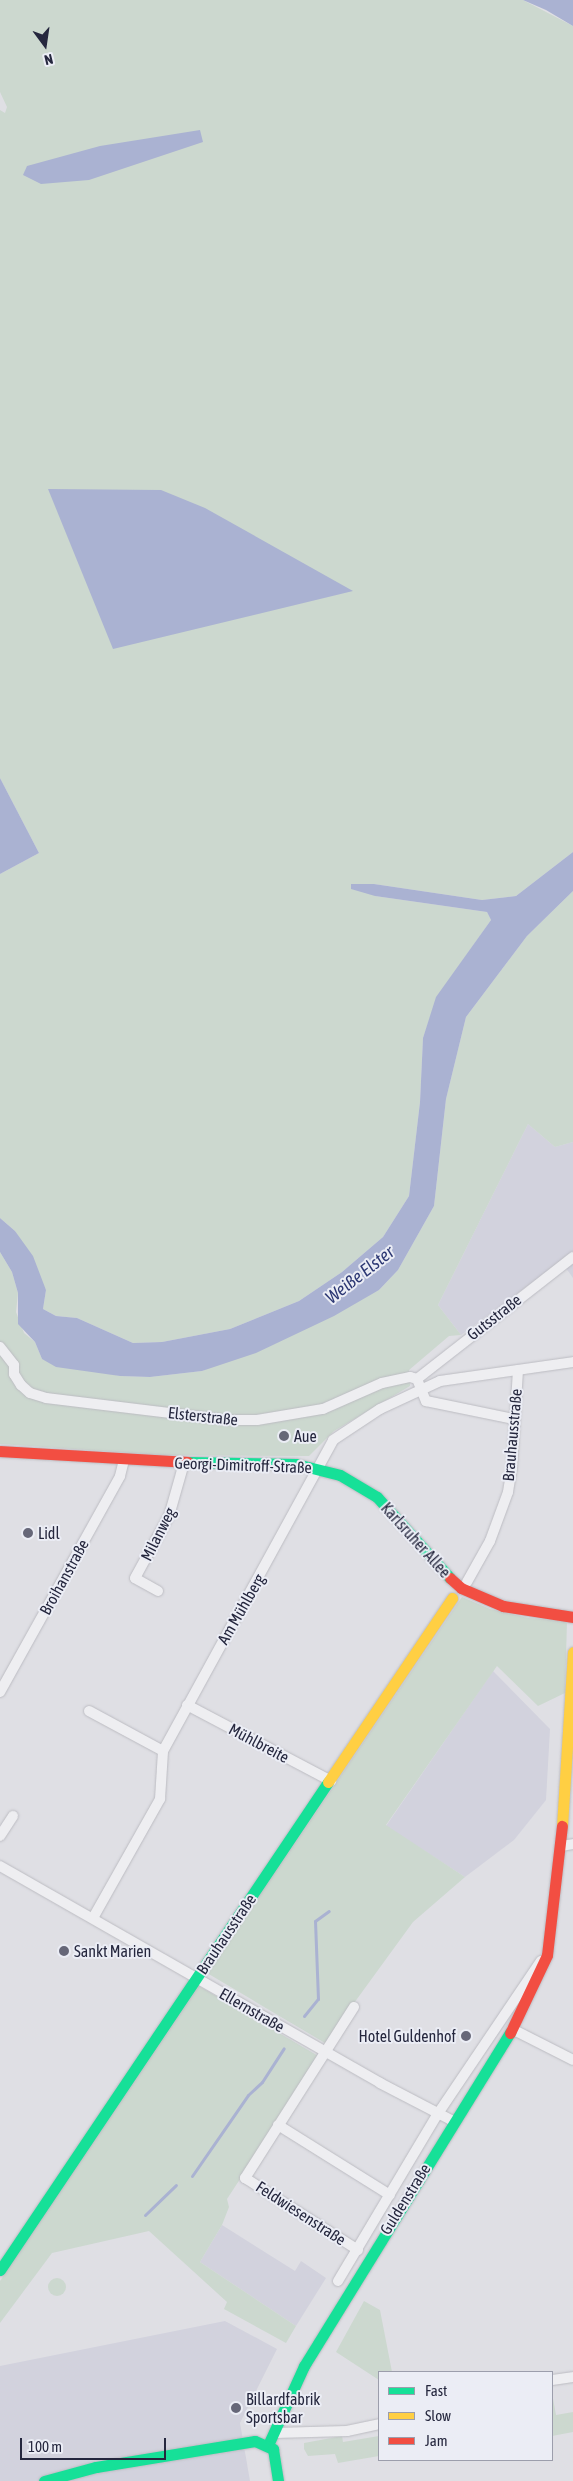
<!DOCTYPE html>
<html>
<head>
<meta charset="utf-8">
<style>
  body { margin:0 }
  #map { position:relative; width:573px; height:2481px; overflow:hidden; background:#dfdfe4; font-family:"Asap Condensed",sans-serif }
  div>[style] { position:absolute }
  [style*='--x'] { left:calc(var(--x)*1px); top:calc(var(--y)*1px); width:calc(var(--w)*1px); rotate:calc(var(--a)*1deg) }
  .built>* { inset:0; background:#d2d2dd }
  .green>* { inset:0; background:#ccd8cf }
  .round { border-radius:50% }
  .water>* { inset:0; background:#aab2d2 }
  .stream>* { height:3px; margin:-1.5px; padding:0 1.5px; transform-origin:1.5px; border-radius:1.5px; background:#aab2d2 }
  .roads { filter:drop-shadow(0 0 1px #bcbcc2) drop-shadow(0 0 1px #bcbcc2) }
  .street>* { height:10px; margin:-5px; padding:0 5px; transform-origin:5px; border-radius:5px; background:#eeeef1 }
  .fast>* { height:11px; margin:-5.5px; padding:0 5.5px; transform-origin:5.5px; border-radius:5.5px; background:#16e098 }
  .slow>* { height:11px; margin:-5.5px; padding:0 5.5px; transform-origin:5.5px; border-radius:5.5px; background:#ffcf43 }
  .jam>* { height:11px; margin:-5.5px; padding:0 5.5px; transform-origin:5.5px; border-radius:5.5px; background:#f24e42 }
  .dots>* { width:14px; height:14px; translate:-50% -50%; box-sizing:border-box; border:2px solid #ebedf5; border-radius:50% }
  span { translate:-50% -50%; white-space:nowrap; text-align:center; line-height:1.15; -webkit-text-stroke:4px #ebedf5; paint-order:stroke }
  .street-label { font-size:16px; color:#25273e }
  .poi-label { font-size:16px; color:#25273e }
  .left { translate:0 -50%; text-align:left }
  .right { translate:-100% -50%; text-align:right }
  .water-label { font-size:18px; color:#2d3874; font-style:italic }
  .legend { position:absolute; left:378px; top:2371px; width:175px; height:90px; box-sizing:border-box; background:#ebedf5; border:1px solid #9c9eac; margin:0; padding:6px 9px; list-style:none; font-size:15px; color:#25273e }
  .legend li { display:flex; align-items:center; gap:10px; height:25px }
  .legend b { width:25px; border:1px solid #9c9eac }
  .north { position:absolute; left:20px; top:20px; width:50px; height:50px; -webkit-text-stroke:4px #ebedf5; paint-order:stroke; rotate:166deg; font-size:14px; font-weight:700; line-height:20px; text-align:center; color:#25273e }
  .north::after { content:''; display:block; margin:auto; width:18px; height:22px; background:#25273e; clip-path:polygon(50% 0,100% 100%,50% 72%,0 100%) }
  .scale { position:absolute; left:20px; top:2438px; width:146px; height:22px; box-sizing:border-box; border:2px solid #25273e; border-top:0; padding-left:6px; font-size:15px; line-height:18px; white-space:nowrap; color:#25273e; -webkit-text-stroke:4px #ebedf5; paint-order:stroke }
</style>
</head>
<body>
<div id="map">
  <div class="built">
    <i style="clip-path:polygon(528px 1124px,555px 1147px,573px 1142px,573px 1278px,561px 1261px,461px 1335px,438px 1305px)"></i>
    <i style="clip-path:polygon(493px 1671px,550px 1729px,546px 1800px,514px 1840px,465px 1877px,386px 1826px)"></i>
    <i style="clip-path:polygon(222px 2225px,295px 2271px,301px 2261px,326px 2278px,296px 2326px,200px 2262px)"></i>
    <i style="clip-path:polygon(225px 2321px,277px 2349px,240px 2423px,250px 2481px,0 2481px,0 2366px)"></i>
  </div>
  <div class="green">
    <i style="clip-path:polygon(0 0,523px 0,573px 26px,573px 852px,516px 896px,482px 900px,374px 884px,375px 896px,487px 912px,491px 920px,437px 997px,423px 1038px,420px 1102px,409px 1196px,383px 1237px,342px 1272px,299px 1301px,230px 1329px,162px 1342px,133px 1343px,77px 1318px,56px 1316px,43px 1309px,46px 1290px,15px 1231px,0 1218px,0 874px,39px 853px,0 778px,0 110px,5px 113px,7px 107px,0 92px)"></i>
    <i style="clip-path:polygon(573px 891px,573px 1142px,555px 1147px,528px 1124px,438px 1305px,461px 1335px,449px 1336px,409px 1370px,410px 1386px,334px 1431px,309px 1456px,161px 1455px,0 1444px,0 1252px,12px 1272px,18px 1293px,16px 1312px,24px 1333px,35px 1342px,42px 1359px,120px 1376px,150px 1377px,202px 1371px,379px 1290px,398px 1270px,434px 1206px,446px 1099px,466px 1017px,527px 936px)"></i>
    <i style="clip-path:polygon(462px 1597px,490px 1609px,528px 1618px,567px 1621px,565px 1693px,538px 1706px,497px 1666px,386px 1825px,465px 1877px,413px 1922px,325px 2043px,207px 1973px)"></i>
    <i style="clip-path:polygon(199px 1986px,320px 2057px,227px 2199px,229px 2207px,222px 2225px,200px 2262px,296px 2326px,286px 2343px,224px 2309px,227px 2302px,149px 2231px,52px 2253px,0 2323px,0 2281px)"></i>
    <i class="round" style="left:48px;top:2278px;width:18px;height:18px"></i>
    <i style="clip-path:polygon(364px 2301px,380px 2310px,392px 2372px,379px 2372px,379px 2380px,336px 2352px)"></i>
    <i style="clip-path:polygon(552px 2393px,556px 2415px,573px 2412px,573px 2432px,552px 2436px)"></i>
    <i style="clip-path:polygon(342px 2436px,343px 2442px,379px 2436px,379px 2456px,338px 2463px,335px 2454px,308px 2456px,304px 2449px,304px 2443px)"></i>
  </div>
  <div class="water">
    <i style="clip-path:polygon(523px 0,573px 0,573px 26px,546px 10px)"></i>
    <i style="clip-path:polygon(200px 130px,203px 142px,89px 180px,41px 184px,23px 175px,27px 166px,100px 146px)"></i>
    <i style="clip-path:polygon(48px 489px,161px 490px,205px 508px,353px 591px,113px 649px)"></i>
    <i style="clip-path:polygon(0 778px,39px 853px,0 874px)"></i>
    <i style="clip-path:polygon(573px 852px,573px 891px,527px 936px,466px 1017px,446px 1099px,434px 1206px,398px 1270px,379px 1290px,334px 1316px,256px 1353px,202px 1371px,150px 1377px,120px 1376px,56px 1367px,42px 1359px,35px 1342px,18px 1324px,18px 1293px,12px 1272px,0 1252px,0 1218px,15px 1231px,33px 1256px,46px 1290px,43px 1309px,56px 1316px,77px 1318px,133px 1343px,162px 1342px,230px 1329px,299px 1301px,342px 1272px,383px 1237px,409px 1196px,420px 1102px,423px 1038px,436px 997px,491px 920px,487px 912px,375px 896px,351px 889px,351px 884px,374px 884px,482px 900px,516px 896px)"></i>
  </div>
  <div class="stream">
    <i style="--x:304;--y:2016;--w:22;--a:-51"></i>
    <i style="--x:318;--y:1999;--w:78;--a:-92.2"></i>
    <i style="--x:315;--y:1921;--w:17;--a:-36"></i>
    <i style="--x:192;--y:2176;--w:98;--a:-55.3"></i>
    <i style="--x:248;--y:2095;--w:19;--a:-43"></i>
    <i style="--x:262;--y:2082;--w:40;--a:-57.1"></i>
    <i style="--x:145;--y:2215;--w:43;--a:-44.1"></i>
  </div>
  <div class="roads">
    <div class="street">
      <i style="--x:0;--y:1347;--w:23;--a:52"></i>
      <i style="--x:14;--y:1365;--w:9;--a:90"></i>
      <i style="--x:14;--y:1374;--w:13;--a:58"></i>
      <i style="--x:21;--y:1385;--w:12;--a:42"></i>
      <i style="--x:30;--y:1393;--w:17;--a:17"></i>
      <i style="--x:46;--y:1398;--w:184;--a:6.9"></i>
      <i style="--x:229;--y:1420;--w:28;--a:0"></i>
      <i style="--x:257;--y:1420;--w:67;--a:-9.5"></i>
      <i style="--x:323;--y:1409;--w:64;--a:-23.8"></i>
      <i style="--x:382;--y:1383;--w:29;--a:-12"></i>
      <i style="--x:410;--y:1377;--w:7;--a:16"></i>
      <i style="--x:417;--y:1379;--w:24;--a:68"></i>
      <i style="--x:426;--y:1401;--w:90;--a:11.6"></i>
      <i style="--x:417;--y:1379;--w:198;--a:-38"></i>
      <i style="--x:467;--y:1582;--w:47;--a:-60.7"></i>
      <i style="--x:490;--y:1541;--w:52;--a:-69.8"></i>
      <i style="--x:508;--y:1492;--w:24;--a:-81"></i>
      <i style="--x:512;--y:1468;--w:98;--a:-86.5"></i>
      <i style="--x:158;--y:1591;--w:26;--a:-151"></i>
      <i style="--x:135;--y:1578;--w:71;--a:-61.3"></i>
      <i style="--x:169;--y:1516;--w:55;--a:-74.2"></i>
      <i style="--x:0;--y:1692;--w:247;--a:-60.9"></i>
      <i style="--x:120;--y:1476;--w:16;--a:-76"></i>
      <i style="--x:187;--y:1705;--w:163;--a:27.8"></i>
      <i style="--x:89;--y:1711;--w:84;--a:28.4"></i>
      <i style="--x:0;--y:1836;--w:24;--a:-57"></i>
      <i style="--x:561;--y:1846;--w:12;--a:-9"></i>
      <i style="--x:0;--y:1866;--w:438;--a:29.7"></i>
      <i style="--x:380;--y:2083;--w:82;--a:27.5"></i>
      <i style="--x:93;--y:1918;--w:137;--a:-60.6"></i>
      <i style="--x:160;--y:1799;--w:48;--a:-86.4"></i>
      <i style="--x:163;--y:1751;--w:354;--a:-61.3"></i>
      <i style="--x:333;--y:1440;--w:56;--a:-33.4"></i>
      <i style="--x:380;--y:1409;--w:66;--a:-25"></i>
      <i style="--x:440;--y:1381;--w:134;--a:-8.1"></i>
      <i style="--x:354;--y:2007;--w:203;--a:122.5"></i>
      <i style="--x:245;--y:2178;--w:134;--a:32.5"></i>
      <i style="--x:512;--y:2029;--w:68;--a:26.9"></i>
      <i style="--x:278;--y:2125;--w:132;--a:32"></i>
      <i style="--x:338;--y:2281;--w:193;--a:-59.2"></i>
      <i style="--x:437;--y:2115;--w:186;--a:-56"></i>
      <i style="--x:552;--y:2380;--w:21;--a:-8"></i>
      <i style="--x:275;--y:2433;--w:72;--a:-1.6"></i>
      <i style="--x:347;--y:2431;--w:33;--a:-12"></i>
    </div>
    <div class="fast">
      <i style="--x:188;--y:1462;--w:108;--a:1.1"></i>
      <i style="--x:296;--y:1464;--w:45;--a:14"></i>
      <i style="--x:340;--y:1475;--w:43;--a:30.7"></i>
      <i style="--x:377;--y:1497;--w:109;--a:48"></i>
      <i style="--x:0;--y:2270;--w:588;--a:-56.09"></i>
      <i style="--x:268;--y:2445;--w:87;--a:-65.5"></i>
      <i style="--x:304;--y:2366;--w:392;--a:-58.3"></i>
      <i style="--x:44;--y:2481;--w:54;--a:-15.1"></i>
      <i style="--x:96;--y:2467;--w:161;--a:-9.3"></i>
      <i style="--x:255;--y:2441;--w:20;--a:24"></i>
      <i style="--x:273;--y:2449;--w:32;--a:81"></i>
    </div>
    <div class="slow">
      <i style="--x:328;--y:1782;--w:222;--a:-56"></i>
      <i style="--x:562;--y:1826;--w:174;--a:-86.4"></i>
    </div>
    <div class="jam">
      <i style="--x:0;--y:1451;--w:188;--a:3.3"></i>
      <i style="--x:450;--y:1578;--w:15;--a:42"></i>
      <i style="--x:461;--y:1588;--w:46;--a:23.2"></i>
      <i style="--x:503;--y:1606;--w:71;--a:8.9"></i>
      <i style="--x:510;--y:2033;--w:86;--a:-64.6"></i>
      <i style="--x:547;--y:1955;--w:130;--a:-83.4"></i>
    </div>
  </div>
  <div class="dots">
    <i style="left:284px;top:1436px;background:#666778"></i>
    <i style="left:28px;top:1533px;background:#666778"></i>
    <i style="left:64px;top:1951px;background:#666778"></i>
    <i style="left:466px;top:2036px;background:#666778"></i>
    <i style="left:236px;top:2408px;background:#666778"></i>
  </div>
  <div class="street-label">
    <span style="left:494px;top:1317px;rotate:-38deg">Gutsstraße</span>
    <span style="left:203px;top:1416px;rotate:6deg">Elsterstraße</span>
    <span style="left:512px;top:1435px;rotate:-85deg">Brauhausstraße</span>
    <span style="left:243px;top:1465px;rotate:2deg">Georgi-Dimitroff-Straße</span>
    <span style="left:158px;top:1534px;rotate:-63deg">Milanweg</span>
    <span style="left:416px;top:1540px;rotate:48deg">Karlsruher Allee</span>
    <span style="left:64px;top:1577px;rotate:-61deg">Broihanstraße</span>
    <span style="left:241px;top:1609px;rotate:-60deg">Am Mühlberg</span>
    <span style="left:259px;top:1743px;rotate:28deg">Mühlbreite</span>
    <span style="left:226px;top:1934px;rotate:-56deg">Brauhausstraße</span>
    <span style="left:252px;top:2010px;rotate:30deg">Ellernstraße</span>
    <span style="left:405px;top:2199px;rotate:-58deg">Guldenstraße</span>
    <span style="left:301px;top:2213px;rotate:33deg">Feldwiesenstraße</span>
  </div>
  <div class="poi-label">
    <span class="left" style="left:294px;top:1436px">Aue</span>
    <span class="left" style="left:38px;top:1533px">Lidl</span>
    <span class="left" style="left:74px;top:1951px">Sankt Marien</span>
    <span class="right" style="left:456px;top:2036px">Hotel Guldenhof</span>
    <span class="left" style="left:246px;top:2408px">Billardfabrik<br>Sportsbar</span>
  </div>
  <div class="water-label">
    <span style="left:360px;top:1275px;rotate:-38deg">Weiße Elster</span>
  </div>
  <ul class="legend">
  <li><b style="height:6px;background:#16e098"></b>Fast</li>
  <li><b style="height:6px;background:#ffcf43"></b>Slow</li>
  <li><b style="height:6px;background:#f24e42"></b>Jam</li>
  </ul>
  <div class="north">N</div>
  <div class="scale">100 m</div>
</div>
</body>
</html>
